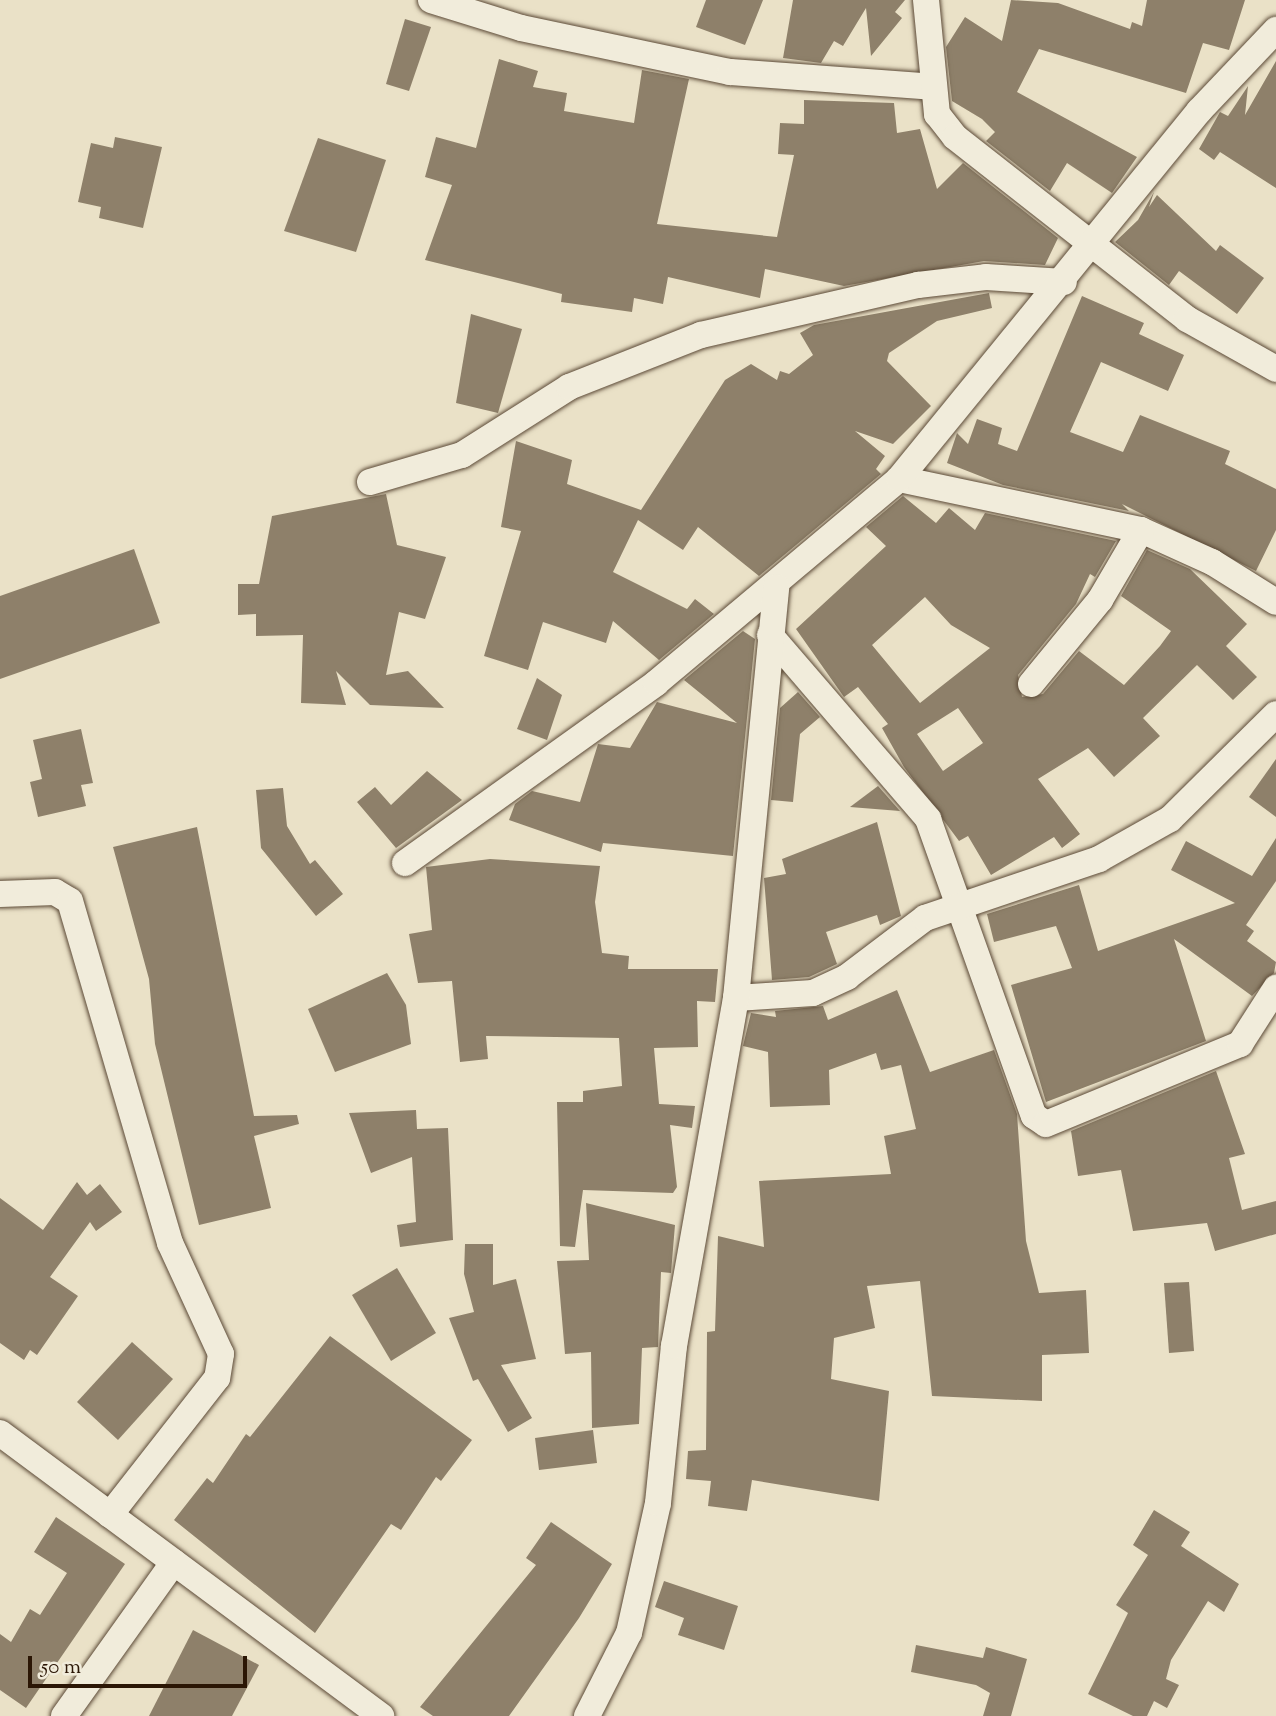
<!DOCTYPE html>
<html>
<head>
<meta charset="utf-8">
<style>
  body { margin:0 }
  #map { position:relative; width:1276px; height:1716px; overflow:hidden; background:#eae1c7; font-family:"Sorts Mill Goudy",serif }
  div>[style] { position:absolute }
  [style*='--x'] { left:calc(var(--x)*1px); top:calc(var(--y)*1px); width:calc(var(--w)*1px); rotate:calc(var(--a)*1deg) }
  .building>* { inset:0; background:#8e806a }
  .roads { filter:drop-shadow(0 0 2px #5b4936) drop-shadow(0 0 2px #5b4936) }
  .street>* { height:26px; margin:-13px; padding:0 13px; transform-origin:13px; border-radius:13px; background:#f1ecdb }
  span { translate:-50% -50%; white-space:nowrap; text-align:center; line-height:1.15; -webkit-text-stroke:6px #f1ecdb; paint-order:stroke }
  .scale { position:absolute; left:28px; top:1656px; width:219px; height:32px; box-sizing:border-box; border:4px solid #2b1605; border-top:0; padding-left:9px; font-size:21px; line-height:24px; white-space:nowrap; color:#2b1605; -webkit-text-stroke:5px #f1ecdb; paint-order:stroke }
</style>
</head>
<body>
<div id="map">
  <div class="building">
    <i style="clip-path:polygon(706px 0,763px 0,745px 45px,696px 27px)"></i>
    <i style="clip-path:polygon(793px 0,905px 0,895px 12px,902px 18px,871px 56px,866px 8px,843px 46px,834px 41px,821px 63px,783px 58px)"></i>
    <i style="clip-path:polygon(1011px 0,1058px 3px,1130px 29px,1132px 22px,1142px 26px,1147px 0,1245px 0,1229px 50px,1203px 43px,1186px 93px,1039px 49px,1017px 92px,1137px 157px,1112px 193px,1067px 163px,1050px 191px,986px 141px,995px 132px,982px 119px,952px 101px,946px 47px,965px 17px,1002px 41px)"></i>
    <i style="clip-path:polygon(405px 19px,431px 27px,409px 91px,386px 84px)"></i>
    <i style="clip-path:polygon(499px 59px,538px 71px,533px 87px,567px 93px,564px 111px,634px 123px,642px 70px,689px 79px,657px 224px,777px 237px,794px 155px,778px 154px,780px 123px,804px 124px,804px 100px,894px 103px,897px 133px,920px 129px,937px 189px,963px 163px,1058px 238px,1045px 265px,984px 261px,844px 286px,765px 269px,760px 298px,668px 277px,663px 304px,634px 298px,632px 312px,561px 302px,562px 294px,425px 260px,452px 185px,425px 177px,436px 137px,476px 148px)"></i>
    <i style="clip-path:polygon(1276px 61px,1276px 188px,1220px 152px,1214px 160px,1199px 149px,1220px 112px,1228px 116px,1248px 86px,1245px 115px)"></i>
    <i style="clip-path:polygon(115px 137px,162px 147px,143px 228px,99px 218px,101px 207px,78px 202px,91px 143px,113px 148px)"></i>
    <i style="clip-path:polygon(318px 138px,386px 160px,356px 252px,284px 231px)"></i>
    <i style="clip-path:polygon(1154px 192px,1149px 207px,1157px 195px,1216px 251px,1220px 245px,1264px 278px,1237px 314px,1179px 271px,1169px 285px,1115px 242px,1138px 220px)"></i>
    <i style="clip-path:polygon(989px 293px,992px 308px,937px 321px,889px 353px,887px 361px,931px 406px,893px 444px,855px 431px,885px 456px,876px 469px,881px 474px,759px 576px,698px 527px,683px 550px,638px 520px,613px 572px,687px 609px,695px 599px,714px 614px,659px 660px,613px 621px,606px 643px,543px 622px,528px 670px,484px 656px,521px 531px,501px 527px,516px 441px,572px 460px,567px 484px,641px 510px,725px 380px,751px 364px,777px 380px,780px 371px,789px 374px,813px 355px,800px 333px,814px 325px)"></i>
    <i style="clip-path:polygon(1082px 296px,1144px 323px,1139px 334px,1184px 355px,1168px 391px,1101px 362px,1070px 432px,1123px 452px,1140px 415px,1230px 451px,1225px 464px,1276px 489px,1276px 530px,1256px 571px,1122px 504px,1129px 511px,1003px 485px,947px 463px,957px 433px,968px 444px,977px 419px,1002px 428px,998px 444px,1017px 451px)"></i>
    <i style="clip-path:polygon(471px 314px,522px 329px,498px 413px,456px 403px)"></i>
    <i style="clip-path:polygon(386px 494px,397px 545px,446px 557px,425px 619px,399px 612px,386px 675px,408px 671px,444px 708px,370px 705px,336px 671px,346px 705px,301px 703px,303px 635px,256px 636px,256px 614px,238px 615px,238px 584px,259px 584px,272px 516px)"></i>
    <i style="clip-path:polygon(evenodd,903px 496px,936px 523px,949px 508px,975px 530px,985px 513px,1116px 541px,1095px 577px,1090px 574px,1076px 604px,1018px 675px,1022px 697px,1043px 694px,1079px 651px,1124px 685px,1160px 646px,1171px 631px,1121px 596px,1147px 550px,1190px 569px,1247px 624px,1226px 646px,1257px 677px,1233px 700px,1197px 665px,1143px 718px,1160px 736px,1114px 777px,1088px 748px,1038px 779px,1080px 834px,1062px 848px,1054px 837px,991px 875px,968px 836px,959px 841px,904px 767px,882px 728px,888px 724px,858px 687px,844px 697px,796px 629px,886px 546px,866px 527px,903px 496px,925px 597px,951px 625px,990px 648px,920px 703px,872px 645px,925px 597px,903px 496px,958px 708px,983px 743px,943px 771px,917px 734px,958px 708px)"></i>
    <i style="clip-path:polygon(134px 549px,160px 623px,0 679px,0 596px)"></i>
    <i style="clip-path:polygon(743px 631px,755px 639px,733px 856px,603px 843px,601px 852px,509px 820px,515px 804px,532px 791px,580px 802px,598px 744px,630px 748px,657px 702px,737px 723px,684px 680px)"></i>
    <i style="clip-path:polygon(537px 678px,562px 695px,547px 740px,517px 729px)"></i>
    <i style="clip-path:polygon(798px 692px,820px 717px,800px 734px,793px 802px,771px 800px,780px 708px)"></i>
    <i style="clip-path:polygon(81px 729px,93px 783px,81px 785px,86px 806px,38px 817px,30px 782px,42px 779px,33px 740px)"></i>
    <i style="clip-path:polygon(1276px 759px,1276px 817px,1249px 797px)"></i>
    <i style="clip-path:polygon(427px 771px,462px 800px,396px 848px,357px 802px,375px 787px,391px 805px)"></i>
    <i style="clip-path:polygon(878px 786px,900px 811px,850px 807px)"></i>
    <i style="clip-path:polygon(283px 788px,287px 826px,310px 864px,315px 860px,343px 894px,316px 916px,261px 848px,256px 790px)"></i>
    <i style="clip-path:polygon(877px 822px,901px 916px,880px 925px,877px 915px,826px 932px,837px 964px,809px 977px,772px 980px,764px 878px,786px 874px,782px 859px)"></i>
    <i style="clip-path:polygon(197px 827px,254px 1116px,297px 1115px,299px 1124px,254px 1136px,271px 1208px,199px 1225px,155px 1044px,149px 979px,113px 847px)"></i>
    <i style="clip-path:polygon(1276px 838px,1276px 881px,1246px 925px,1254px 931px,1247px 941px,1276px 962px,1274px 973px,1252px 996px,1174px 939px,1206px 1041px,1046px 1102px,1011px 985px,1072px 968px,1056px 926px,994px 942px,987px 914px,1079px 885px,1098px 951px,1235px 903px,1171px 870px,1186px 841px,1252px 876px)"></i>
    <i style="clip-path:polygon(490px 859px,600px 866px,595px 902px,602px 953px,629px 956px,628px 969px,718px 969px,715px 1002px,697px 1001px,698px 1047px,654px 1048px,659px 1104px,695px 1106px,692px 1128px,670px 1125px,677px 1187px,673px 1193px,583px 1190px,575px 1247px,560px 1246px,557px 1102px,583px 1102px,583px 1091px,622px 1086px,619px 1038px,486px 1036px,488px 1059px,460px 1062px,452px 981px,418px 983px,409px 934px,432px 930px,426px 867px)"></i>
    <i style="clip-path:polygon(387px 973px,406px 1005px,411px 1044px,335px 1072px,308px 1009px)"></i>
    <i style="clip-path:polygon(897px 990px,930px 1072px,994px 1050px,1017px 1114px,1026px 1241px,1039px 1293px,1086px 1290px,1089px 1353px,1042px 1355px,1042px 1401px,932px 1396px,920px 1281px,867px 1286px,875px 1328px,834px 1338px,831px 1379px,889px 1391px,879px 1501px,752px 1480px,747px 1511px,708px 1506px,711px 1481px,686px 1479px,688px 1451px,706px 1450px,707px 1332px,715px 1331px,718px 1236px,764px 1247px,759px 1181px,891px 1174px,884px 1136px,916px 1129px,901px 1065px,881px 1070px,876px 1053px,829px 1070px,830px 1105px,770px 1107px,768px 1052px,743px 1046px,751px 1013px,776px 1017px,775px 1011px,823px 1006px,828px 1020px)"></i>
    <i style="clip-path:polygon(1216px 1071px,1245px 1154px,1229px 1158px,1242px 1210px,1276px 1201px,1276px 1234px,1215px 1251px,1207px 1223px,1133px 1231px,1121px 1170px,1078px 1176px,1071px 1131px)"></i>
    <i style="clip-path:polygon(416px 1110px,417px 1129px,448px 1128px,453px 1240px,400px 1247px,397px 1225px,416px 1222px,412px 1157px,371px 1173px,349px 1113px)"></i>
    <i style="clip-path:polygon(77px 1182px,87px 1195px,100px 1184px,122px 1212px,96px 1231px,90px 1222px,50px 1277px,78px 1296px,37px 1355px,30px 1350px,24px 1360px,0 1343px,0 1198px,43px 1230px)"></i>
    <i style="clip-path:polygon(586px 1203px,675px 1225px,671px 1273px,661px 1272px,658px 1347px,642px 1348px,639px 1424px,592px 1428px,591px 1352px,565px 1354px,557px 1261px,589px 1260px)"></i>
    <i style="clip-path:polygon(465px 1244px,493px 1244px,493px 1285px,516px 1279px,536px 1359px,501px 1365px,532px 1418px,508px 1432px,478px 1379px,473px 1381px,449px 1318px,474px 1312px,464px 1274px)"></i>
    <i style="clip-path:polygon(397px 1268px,436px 1333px,391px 1361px,352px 1295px)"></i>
    <i style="clip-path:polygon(1189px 1282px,1194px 1351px,1169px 1353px,1164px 1283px)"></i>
    <i style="clip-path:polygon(330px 1336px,472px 1440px,441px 1481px,436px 1477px,401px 1530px,391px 1524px,315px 1633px,174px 1520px,207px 1478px,213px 1483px,246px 1434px,250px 1437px)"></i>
    <i style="clip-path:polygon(132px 1342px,173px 1379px,118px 1440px,77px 1402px)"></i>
    <i style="clip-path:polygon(593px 1430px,597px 1463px,539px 1470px,535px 1438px)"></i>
    <i style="clip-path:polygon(1154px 1510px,1190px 1532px,1181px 1546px,1239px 1584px,1224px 1612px,1208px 1601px,1171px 1660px,1166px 1679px,1179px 1685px,1167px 1708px,1154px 1701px,1147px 1716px,1133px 1716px,1088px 1694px,1128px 1613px,1116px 1605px,1148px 1555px,1133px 1545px)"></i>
    <i style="clip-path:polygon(56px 1517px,125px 1564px,26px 1708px,0 1690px,0 1634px,11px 1642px,30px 1609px,40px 1615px,67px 1573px,34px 1552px)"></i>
    <i style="clip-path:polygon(551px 1522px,612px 1564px,579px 1618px,509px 1716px,433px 1716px,420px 1707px,536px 1565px,526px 1558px)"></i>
    <i style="clip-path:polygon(664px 1581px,738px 1606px,724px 1650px,678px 1635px,684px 1618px,655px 1607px)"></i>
    <i style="clip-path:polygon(193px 1630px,259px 1665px,232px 1716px,149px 1716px)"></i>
    <i style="clip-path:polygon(916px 1645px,983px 1658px,986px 1647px,1027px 1659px,1011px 1716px,983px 1716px,990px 1693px,976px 1685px,911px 1672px)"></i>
  </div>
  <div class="roads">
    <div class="street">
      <i style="--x:431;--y:0;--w:94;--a:17.3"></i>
      <i style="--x:521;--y:28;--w:214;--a:11.9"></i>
      <i style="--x:730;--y:72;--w:203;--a:4.2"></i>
      <i style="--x:926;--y:0;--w:115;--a:84.5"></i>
      <i style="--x:937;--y:114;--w:29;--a:52"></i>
      <i style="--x:955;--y:137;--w:295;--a:38.1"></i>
      <i style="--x:1187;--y:319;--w:102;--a:29.3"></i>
      <i style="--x:899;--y:479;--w:247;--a:11.9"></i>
      <i style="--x:1141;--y:530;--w:78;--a:24.3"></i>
      <i style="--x:1212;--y:562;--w:75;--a:32"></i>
      <i style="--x:370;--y:482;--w:96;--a:-16.4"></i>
      <i style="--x:462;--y:455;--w:127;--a:-32.4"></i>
      <i style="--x:569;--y:387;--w:142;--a:-21.5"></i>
      <i style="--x:701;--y:335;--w:223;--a:-13"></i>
      <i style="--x:918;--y:285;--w:68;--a:-6.7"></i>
      <i style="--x:986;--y:277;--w:78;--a:3.7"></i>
      <i style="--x:770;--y:635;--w:243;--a:49.3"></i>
      <i style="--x:928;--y:819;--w:315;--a:70.4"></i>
      <i style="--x:1034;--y:1116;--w:14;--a:34"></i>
      <i style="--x:1046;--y:1124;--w:210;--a:-22.4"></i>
      <i style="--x:1240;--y:1044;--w:67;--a:-57.3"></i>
      <i style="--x:1031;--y:684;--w:109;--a:-50.6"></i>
      <i style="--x:1100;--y:600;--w:81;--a:-59.6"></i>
      <i style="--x:405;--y:863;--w:309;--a:-35.6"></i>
      <i style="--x:656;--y:683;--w:317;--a:-40"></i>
      <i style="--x:899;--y:479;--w:475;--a:-50.8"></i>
      <i style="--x:1199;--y:111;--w:112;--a:-46.5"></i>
      <i style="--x:0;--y:894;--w:55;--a:-2.1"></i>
      <i style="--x:55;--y:892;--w:17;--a:31"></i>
      <i style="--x:70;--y:901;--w:356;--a:73.7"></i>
      <i style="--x:170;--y:1243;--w:122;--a:65.3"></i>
      <i style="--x:221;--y:1354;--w:24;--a:99"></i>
      <i style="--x:217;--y:1378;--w:174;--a:128"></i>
      <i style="--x:736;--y:998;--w:77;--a:-3.7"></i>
      <i style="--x:813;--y:993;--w:38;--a:-25"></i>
      <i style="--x:847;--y:977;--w:98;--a:-37.1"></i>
      <i style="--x:925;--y:918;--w:184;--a:-18.7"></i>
      <i style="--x:1099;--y:859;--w:81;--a:-29.4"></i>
      <i style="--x:1170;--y:819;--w:149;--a:-44.7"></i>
      <i style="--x:0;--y:1433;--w:475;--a:36.6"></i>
      <i style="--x:64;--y:1716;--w:189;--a:-54.5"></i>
      <i style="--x:587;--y:1716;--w:93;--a:-63.2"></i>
      <i style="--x:629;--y:1633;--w:133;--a:-77.4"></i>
      <i style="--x:658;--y:1503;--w:158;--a:-84.2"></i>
      <i style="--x:674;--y:1346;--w:353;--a:-79.9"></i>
      <i style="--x:736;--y:998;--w:413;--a:-84.4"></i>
    </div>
  </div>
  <div class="scale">50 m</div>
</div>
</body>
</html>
